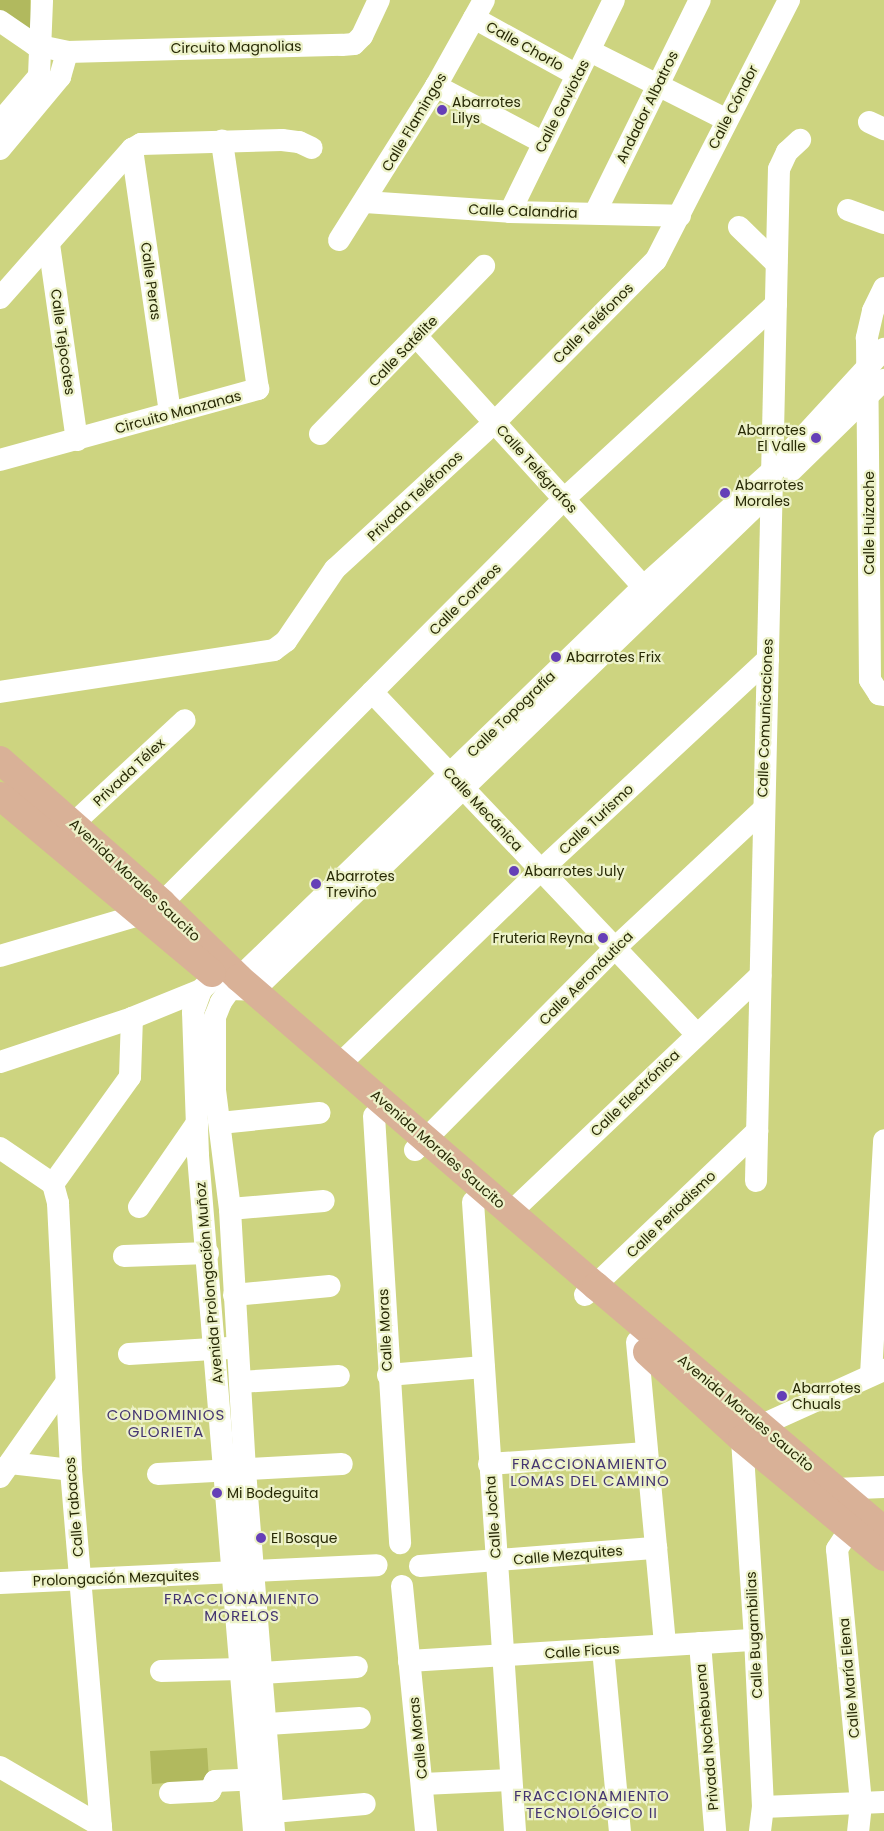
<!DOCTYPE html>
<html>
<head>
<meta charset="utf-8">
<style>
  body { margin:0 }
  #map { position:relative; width:884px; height:1831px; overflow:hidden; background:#cdd480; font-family:Poppins,sans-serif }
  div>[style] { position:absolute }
  .green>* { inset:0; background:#b1b95e }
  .minor>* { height:22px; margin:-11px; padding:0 11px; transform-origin:11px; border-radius:11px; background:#fff }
  .major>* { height:28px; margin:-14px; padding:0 14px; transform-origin:14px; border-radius:14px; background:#d9b197 }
  .dots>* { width:14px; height:14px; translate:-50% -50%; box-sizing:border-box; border:2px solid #edf2c9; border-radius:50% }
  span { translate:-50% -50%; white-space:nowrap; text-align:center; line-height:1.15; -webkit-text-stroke:4.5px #edf2c9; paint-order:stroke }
  .street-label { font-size:14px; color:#272905 }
  .poi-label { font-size:14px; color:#272905 }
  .left { translate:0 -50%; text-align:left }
  .right { translate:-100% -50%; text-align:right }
  .neighbourhood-label { font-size:15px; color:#443571; letter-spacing:1px }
</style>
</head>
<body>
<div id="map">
  <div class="green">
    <i style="clip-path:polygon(0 0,30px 0,32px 37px,0 11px)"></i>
    <i style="clip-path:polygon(207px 1748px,209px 1780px,152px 1784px,150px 1751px)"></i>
  </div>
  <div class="minor">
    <i style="left:474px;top:18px;width:118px;rotate:29deg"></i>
    <i style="left:0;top:21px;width:42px;rotate:34.4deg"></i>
    <i style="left:35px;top:45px;width:33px;rotate:12deg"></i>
    <i style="left:67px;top:52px;width:275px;rotate:-1.5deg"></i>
    <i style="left:342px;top:45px;width:12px;rotate:-5deg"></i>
    <i style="left:354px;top:44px;width:11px;rotate:-45deg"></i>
    <i style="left:362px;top:36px;width:40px;rotate:-65deg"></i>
    <i style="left:590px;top:51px;width:151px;rotate:26.7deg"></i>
    <i style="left:436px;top:86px;width:120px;rotate:27.8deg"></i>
    <i style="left:0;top:122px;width:60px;rotate:-49.7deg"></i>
    <i style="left:39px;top:76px;width:76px;rotate:-87.7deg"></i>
    <i style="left:869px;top:122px;width:17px;rotate:25deg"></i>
    <i style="left:0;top:149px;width:94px;rotate:-50.2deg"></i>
    <i style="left:60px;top:77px;width:26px;rotate:-74deg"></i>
    <i style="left:132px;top:149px;width:267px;rotate:81.8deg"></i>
    <i style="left:365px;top:202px;width:145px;rotate:3.9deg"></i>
    <i style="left:510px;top:212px;width:170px;rotate:1.3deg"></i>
    <i style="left:848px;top:210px;width:38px;rotate:20deg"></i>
    <i style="left:510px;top:212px;width:236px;rotate:-63.9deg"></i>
    <i style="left:595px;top:213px;width:237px;rotate:-63.8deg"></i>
    <i style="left:739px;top:227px;width:52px;rotate:44.2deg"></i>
    <i style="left:339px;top:240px;width:182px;rotate:-57.8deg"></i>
    <i style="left:436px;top:86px;width:98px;rotate:-60.8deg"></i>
    <i style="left:49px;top:244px;width:198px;rotate:81.9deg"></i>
    <i style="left:884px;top:288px;width:25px;rotate:116deg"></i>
    <i style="left:873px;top:311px;width:28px;rotate:103deg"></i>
    <i style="left:867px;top:338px;width:342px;rotate:89.5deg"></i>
    <i style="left:870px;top:680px;width:17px;rotate:57deg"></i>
    <i style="left:879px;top:694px;width:5px;rotate:11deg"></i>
    <i style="left:0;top:298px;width:199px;rotate:-48.5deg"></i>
    <i style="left:132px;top:149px;width:10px;rotate:-29deg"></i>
    <i style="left:141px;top:144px;width:141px;rotate:-1.6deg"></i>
    <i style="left:282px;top:140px;width:17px;rotate:7deg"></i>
    <i style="left:299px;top:142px;width:14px;rotate:25deg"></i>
    <i style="left:417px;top:337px;width:351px;rotate:47.8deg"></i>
    <i style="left:320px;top:434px;width:235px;rotate:-45.7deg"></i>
    <i style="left:0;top:460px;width:268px;rotate:-15.4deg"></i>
    <i style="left:258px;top:389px;width:251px;rotate:-98.3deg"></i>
    <i style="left:792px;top:470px;width:129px;rotate:-44.4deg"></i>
    <i style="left:0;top:692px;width:277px;rotate:-8.7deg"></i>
    <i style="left:274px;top:650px;width:15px;rotate:-37deg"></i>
    <i style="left:286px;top:641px;width:87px;rotate:-55.8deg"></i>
    <i style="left:335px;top:569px;width:217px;rotate:-42.6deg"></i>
    <i style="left:495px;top:422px;width:228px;rotate:-45.2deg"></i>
    <i style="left:656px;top:260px;width:292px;rotate:-62.9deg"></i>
    <i style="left:372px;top:692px;width:472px;rotate:46.5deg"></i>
    <i style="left:74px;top:823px;width:151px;rotate:-42.9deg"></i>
    <i style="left:162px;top:903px;width:570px;rotate:-45.14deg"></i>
    <i style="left:564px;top:499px;width:288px;rotate:-42.6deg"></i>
    <i style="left:0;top:956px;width:145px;rotate:-16.4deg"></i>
    <i style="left:0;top:1062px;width:139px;rotate:-18.4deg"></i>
    <i style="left:132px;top:1018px;width:74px;rotate:-22.1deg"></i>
    <i style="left:340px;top:1064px;width:279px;rotate:-44deg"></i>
    <i style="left:541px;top:870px;width:310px;rotate:-42.9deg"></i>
    <i style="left:374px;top:1116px;width:428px;rotate:86.5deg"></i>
    <i style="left:220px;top:1123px;width:100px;rotate:-5.8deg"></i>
    <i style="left:0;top:1148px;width:64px;rotate:34.2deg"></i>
    <i style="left:415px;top:1150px;width:286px;rotate:-45.3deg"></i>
    <i style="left:616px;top:947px;width:201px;rotate:-43deg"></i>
    <i style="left:756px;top:1181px;width:1012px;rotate:-88.7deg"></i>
    <i style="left:779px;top:169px;width:19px;rotate:-65deg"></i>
    <i style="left:787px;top:152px;width:18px;rotate:-43deg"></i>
    <i style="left:53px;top:1184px;width:20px;rotate:75deg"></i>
    <i style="left:58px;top:1203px;width:267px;rotate:87.2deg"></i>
    <i style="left:71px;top:1470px;width:362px;rotate:85.2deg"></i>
    <i style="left:53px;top:1184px;width:132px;rotate:-54.3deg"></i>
    <i style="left:130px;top:1077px;width:59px;rotate:-88.1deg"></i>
    <i style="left:473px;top:1202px;width:630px;rotate:86.18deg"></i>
    <i style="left:139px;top:1207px;width:102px;rotate:-55.4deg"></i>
    <i style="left:230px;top:1209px;width:94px;rotate:-4.9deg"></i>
    <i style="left:511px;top:1212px;width:344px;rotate:-43.5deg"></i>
    <i style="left:124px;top:1256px;width:84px;rotate:-2deg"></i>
    <i style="left:234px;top:1295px;width:96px;rotate:-5.4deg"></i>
    <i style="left:585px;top:1295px;width:238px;rotate:-43.6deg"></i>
    <i style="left:637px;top:1342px;width:304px;rotate:84.7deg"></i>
    <i style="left:129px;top:1354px;width:100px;rotate:-3.4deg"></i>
    <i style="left:388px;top:1375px;width:96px;rotate:-4.8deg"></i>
    <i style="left:871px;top:1375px;width:235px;rotate:-86.8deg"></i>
    <i style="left:240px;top:1382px;width:99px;rotate:-3.5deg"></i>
    <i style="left:10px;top:1463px;width:61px;rotate:6.5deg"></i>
    <i style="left:489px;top:1464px;width:158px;rotate:-4deg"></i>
    <i style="left:158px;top:1474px;width:184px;rotate:-3.1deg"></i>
    <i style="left:0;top:1477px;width:113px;rotate:-55deg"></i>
    <i style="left:835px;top:1489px;width:49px;rotate:-2.3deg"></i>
    <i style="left:850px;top:1529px;width:24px;rotate:123deg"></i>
    <i style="left:837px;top:1549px;width:256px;rotate:84.6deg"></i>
    <i style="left:861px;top:1804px;width:27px;rotate:96deg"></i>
    <i style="left:420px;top:1566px;width:237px;rotate:-4.4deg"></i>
    <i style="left:0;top:1583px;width:377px;rotate:-2.7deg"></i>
    <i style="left:402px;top:1586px;width:246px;rotate:84.4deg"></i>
    <i style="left:700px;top:1643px;width:189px;rotate:85.4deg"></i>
    <i style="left:603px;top:1649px;width:183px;rotate:84.7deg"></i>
    <i style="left:409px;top:1661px;width:347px;rotate:-3.5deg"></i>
    <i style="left:161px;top:1671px;width:80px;rotate:-1.4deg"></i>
    <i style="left:262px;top:1673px;width:95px;rotate:-3.6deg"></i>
    <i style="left:268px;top:1724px;width:92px;rotate:-3.7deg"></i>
    <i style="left:0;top:1767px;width:117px;rotate:30.3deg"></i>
    <i style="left:423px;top:1784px;width:88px;rotate:-2.6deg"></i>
    <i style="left:170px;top:1793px;width:40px;rotate:-2.9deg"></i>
    <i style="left:210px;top:1791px;width:11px;rotate:-63deg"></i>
    <i style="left:215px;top:1781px;width:50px;rotate:-2.3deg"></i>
    <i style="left:763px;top:1807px;width:121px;rotate:-2.4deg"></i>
    <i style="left:273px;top:1812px;width:92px;rotate:-5deg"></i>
    <i style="left:254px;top:1831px;width:678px;rotate:-94.74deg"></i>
    <i style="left:198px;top:1155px;width:143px;rotate:-92deg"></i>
    <i style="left:193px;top:1012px;width:23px;rotate:-70deg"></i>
    <i style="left:201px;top:990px;width:20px;rotate:-45deg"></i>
    <i style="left:215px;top:976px;width:24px;rotate:5deg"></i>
    <i style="left:239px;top:978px;width:562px;rotate:-44.06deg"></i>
    <i style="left:643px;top:587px;width:173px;rotate:-42deg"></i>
    <i style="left:772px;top:471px;width:166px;rotate:-47.4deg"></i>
    <i style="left:274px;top:1831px;width:362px;rotate:-94.6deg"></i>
    <i style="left:245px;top:1470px;width:261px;rotate:-93.3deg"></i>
    <i style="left:230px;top:1209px;width:120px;rotate:-97.2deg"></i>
    <i style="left:215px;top:1090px;width:73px;rotate:-90deg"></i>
    <i style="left:215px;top:1017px;width:16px;rotate:-68deg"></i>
    <i style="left:221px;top:1002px;width:16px;rotate:-55deg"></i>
    <i style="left:230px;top:989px;width:24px;rotate:2deg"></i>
    <i style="left:254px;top:990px;width:709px;rotate:-43.97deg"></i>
    <i style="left:760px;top:1831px;width:24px;rotate:-83deg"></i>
    <i style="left:763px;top:1807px;width:167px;rotate:-92.7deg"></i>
    <i style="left:755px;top:1640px;width:201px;rotate:-93.7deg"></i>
    <i style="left:742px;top:1439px;width:24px;rotate:-35deg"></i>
    <i style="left:762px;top:1425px;width:134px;rotate:-24.3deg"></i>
  </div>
  <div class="major">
    <i style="left:0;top:760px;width:216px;rotate:41.4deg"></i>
    <i style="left:162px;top:903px;width:107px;rotate:44.2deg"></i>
    <i style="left:239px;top:978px;width:472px;rotate:40.8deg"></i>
    <i style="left:596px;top:1286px;width:377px;rotate:40.3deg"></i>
    <i style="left:0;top:796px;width:276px;rotate:39.9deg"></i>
    <i style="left:647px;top:1352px;width:129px;rotate:42.5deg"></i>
    <i style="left:742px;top:1439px;width:185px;rotate:39.7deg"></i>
  </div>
  <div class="dots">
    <i style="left:442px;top:110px;background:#653fb7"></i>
    <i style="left:816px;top:438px;background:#653fb7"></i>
    <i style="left:725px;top:493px;background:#653fb7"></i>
    <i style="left:556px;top:657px;background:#653fb7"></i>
    <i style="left:514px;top:871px;background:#653fb7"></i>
    <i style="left:316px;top:884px;background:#653fb7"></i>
    <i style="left:603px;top:938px;background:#653fb7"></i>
    <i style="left:782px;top:1396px;background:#653fb7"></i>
    <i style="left:217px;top:1493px;background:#653fb7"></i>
    <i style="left:261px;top:1538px;background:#653fb7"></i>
  </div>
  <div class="street-label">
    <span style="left:525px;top:46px;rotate:29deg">Calle Chorlo</span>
    <span style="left:236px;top:47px;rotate:-1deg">Circuito Magnolias</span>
    <span style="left:562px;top:106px;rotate:-63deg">Calle Gaviotas</span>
    <span style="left:647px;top:107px;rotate:-64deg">Andador Albatros</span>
    <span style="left:733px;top:107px;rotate:-63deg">Calle Cóndor</span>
    <span style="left:414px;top:122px;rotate:-59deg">Calle Flamingos</span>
    <span style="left:523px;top:211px;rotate:2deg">Calle Calandria</span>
    <span style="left:151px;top:281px;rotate:82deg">Calle Peras</span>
    <span style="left:593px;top:323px;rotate:-45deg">Calle Teléfonos</span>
    <span style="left:63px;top:342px;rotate:82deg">Calle Tejocotes</span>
    <span style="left:403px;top:351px;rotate:-46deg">Calle Satélite</span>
    <span style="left:178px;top:412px;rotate:-15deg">Circuito Manzanas</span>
    <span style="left:537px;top:469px;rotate:48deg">Calle Telégrafos</span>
    <span style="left:415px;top:496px;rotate:-43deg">Privada Teléfonos</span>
    <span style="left:869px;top:523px;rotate:-90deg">Calle Huizache</span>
    <span style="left:465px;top:599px;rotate:-45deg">Calle Correos</span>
    <span style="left:511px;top:714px;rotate:-44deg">Calle Topografía</span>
    <span style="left:765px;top:718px;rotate:-88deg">Calle Comunicaciones</span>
    <span style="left:129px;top:772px;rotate:-43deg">Privada Télex</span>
    <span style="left:483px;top:809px;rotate:47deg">Calle Mecánica</span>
    <span style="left:596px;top:819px;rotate:-43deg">Calle Turismo</span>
    <span style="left:135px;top:880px;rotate:43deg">Avenida Morales Saucito</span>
    <span style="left:586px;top:978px;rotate:-45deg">Calle Aeronáutica</span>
    <span style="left:635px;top:1093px;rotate:-44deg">Calle Electrónica</span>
    <span style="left:438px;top:1149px;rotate:41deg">Avenida Morales Saucito</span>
    <span style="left:671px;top:1214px;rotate:-44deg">Calle Periodismo</span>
    <span style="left:209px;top:1283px;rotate:-95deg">Avenida Prolongación Muñoz</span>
    <span style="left:385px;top:1330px;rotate:-93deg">Calle Moras</span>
    <span style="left:746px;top:1413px;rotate:40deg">Avenida Morales Saucito</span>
    <span style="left:74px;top:1507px;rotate:-95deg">Calle Tabacos</span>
    <span style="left:493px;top:1517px;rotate:-94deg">Calle Jocha</span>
    <span style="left:568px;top:1555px;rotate:-5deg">Calle Mezquites</span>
    <span style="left:116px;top:1578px;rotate:-2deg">Prolongación Mezquites</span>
    <span style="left:754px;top:1635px;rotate:-93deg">Calle Bugambilias</span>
    <span style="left:582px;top:1651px;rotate:-4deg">Calle Ficus</span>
    <span style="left:849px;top:1678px;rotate:-95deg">Calle María Elena</span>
    <span style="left:707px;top:1737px;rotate:-95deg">Privada Nochebuena</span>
    <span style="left:418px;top:1738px;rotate:-96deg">Calle Moras</span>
  </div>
  <div class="poi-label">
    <span class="left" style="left:452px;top:110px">Abarrotes<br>Lilys</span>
    <span class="right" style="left:806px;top:438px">Abarrotes<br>El Valle</span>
    <span class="left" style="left:735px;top:493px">Abarrotes<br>Morales</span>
    <span class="left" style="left:566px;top:657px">Abarrotes Frix</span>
    <span class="left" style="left:524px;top:871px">Abarrotes July</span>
    <span class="left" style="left:326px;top:884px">Abarrotes<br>Treviño</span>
    <span class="right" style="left:593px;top:938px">Fruteria Reyna</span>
    <span class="left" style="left:792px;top:1396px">Abarrotes<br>Chuals</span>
    <span class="left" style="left:227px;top:1493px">Mi Bodeguita</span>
    <span class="left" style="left:271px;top:1538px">El Bosque</span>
  </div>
  <div class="neighbourhood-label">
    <span style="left:166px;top:1423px">CONDOMINIOS<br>GLORIETA</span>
    <span style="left:590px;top:1472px">FRACCIONAMIENTO<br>LOMAS DEL CAMINO</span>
    <span style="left:242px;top:1607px">FRACCIONAMIENTO<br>MORELOS</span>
    <span style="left:592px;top:1804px">FRACCIONAMIENTO<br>TECNOLÓGICO II</span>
  </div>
</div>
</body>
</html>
